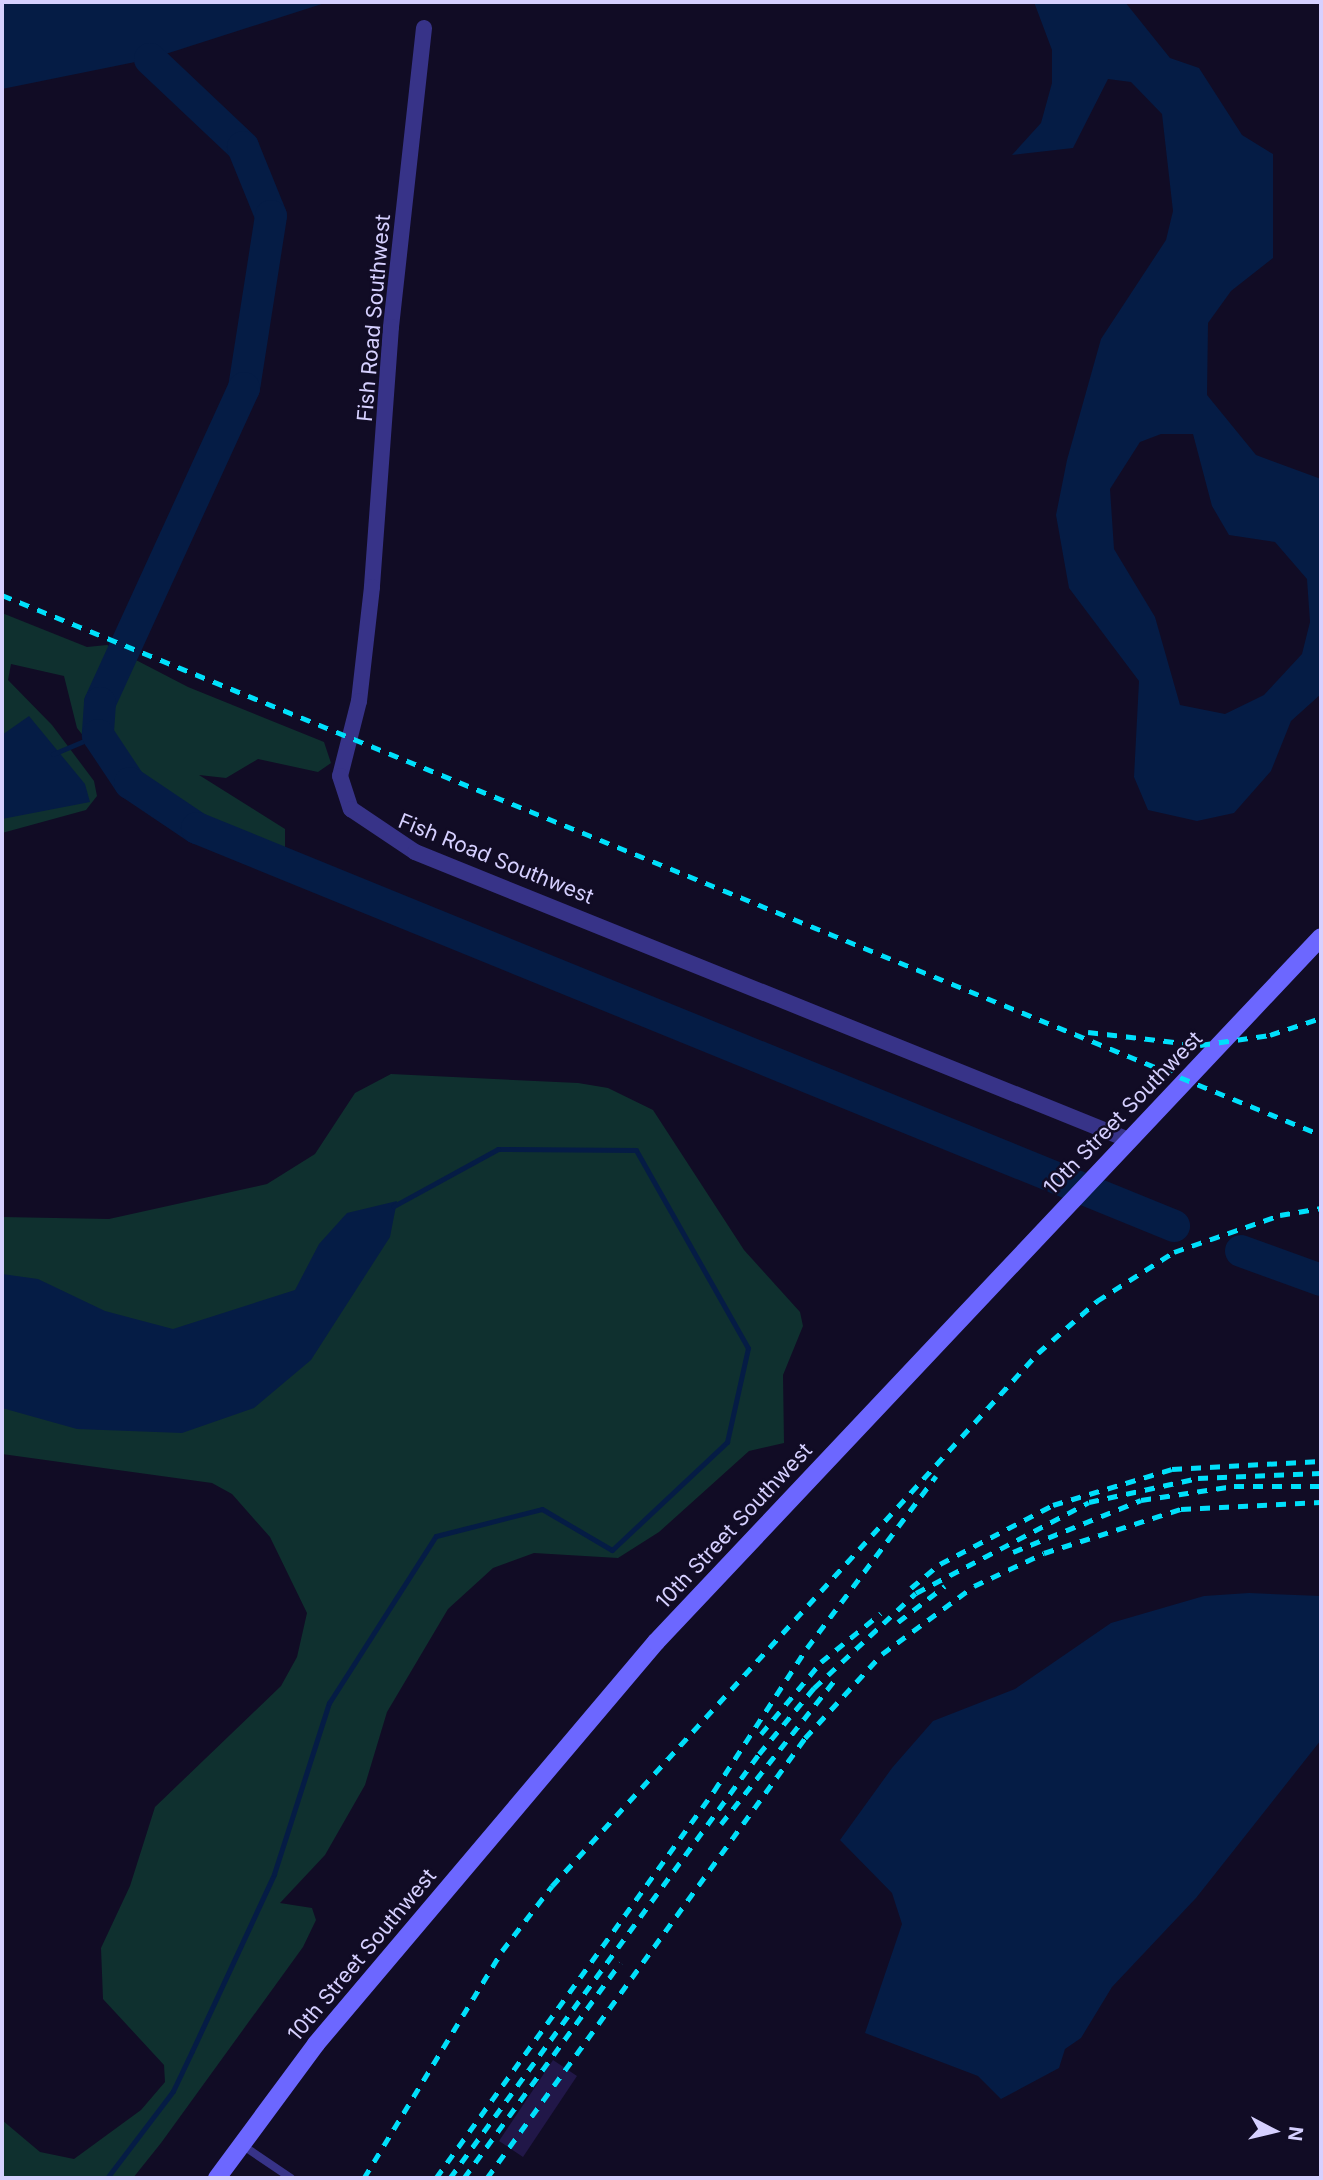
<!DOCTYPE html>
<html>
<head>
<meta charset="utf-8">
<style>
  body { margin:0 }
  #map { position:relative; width:1323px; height:2180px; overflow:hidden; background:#110c25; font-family:Inter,sans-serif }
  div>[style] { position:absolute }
  .green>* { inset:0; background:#0f302f }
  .water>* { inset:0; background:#051c45 }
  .stream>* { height:5px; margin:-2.5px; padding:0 2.5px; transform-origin:2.5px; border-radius:2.5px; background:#051c45 }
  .river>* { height:32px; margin:-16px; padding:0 16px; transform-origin:16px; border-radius:16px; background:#051c45 }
  .building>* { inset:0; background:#211748 }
  .lane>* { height:8px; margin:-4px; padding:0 4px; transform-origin:4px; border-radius:4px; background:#373388 }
  .street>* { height:16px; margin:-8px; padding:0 8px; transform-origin:8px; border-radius:8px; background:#373388 }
  .secondary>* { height:18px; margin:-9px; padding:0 9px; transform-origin:9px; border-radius:9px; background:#6c67ff }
  .rail>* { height:5px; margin-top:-2.5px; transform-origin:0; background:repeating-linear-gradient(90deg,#00e0fb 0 10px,transparent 0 19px) }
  span { translate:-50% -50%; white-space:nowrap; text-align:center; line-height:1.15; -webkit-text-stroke:5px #110c25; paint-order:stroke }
  .street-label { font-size:21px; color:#d6d0ff }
  .frame { position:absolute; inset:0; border:4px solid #d6d0ff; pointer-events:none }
  .north { position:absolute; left:1239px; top:2096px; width:70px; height:70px; -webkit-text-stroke:5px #110c25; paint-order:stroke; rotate:97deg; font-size:19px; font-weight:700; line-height:28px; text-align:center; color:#d6d0ff }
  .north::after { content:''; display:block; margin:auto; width:24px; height:32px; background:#d6d0ff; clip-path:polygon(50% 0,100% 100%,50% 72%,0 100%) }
</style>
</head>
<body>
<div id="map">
  <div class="green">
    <i style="clip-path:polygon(2px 613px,87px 647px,107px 645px,188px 687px,324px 742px,331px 763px,318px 772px,258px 759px,226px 778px,199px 775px,285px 829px,285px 853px,265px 863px,244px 862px,197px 844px,123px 786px,77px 728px,64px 676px,11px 664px,8px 680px,52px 725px,94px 781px,97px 796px,86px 810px,2px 833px)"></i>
    <i style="clip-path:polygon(391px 1074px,578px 1083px,608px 1088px,653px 1110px,744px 1250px,800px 1312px,803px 1326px,783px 1375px,784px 1443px,749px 1451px,659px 1532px,618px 1558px,534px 1553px,493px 1568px,448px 1609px,387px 1712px,365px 1785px,325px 1855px,280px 1903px,312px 1908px,316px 1920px,303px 1947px,161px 2143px,133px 2178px,2px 2178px,2px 2120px,40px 2152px,74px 2159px,141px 2110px,165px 2082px,164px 2065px,103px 1999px,101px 1948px,130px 1886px,155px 1807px,281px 1686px,297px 1657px,307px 1613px,270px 1537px,232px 1494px,212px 1483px,2px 1454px,2px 1217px,109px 1219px,267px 1184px,315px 1154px,355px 1093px)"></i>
  </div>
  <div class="water">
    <i style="clip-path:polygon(2px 2px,328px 2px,150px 59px,2px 89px)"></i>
    <i style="clip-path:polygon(evenodd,1034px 2px,1125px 2px,1170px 58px,1199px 68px,1242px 135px,1273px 154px,1273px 258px,1231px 291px,1208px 323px,1207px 395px,1256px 455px,1321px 479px,1321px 694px,1291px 721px,1271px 771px,1234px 813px,1197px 821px,1148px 810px,1134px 777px,1139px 681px,1069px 588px,1056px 515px,1067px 460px,1101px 339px,1166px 240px,1173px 211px,1162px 114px,1131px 82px,1108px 79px,1073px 148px,1012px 155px,1041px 123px,1052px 83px,1052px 50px,1034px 2px,1161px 434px,1193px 434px,1212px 506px,1229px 535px,1275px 542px,1307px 579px,1310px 622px,1302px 654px,1264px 695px,1225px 714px,1180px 705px,1155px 617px,1114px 549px,1110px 489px,1140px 442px,1161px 434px)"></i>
    <i style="clip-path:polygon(29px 716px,85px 784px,90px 802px,2px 819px,2px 735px)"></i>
    <i style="clip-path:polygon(397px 1201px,390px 1237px,311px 1360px,254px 1408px,182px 1433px,77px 1429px,2px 1408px,2px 1274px,38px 1279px,105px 1311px,173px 1329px,295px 1290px,319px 1244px,347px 1213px)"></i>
    <i style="clip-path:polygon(1249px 1593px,1321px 1596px,1321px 1740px,1196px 1898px,1112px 1987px,1081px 2038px,1065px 2049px,1059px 2068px,1001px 2099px,978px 2076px,865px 2033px,902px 1924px,892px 1893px,840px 1840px,892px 1768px,933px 1721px,1015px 1689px,1111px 1623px,1204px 1596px)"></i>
  </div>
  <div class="stream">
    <i style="left:53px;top:754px;width:49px;rotate:-22.9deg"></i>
    <i style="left:107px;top:2178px;width:109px;rotate:-52.8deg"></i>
    <i style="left:173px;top:2091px;width:44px;rotate:-64.6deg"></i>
    <i style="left:192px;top:2051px;width:195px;rotate:-65.1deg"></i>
    <i style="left:274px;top:1874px;width:180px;rotate:-72.2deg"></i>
    <i style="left:329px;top:1703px;width:198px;rotate:-57.4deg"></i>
    <i style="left:436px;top:1536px;width:109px;rotate:-14.3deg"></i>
    <i style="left:542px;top:1509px;width:81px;rotate:30.4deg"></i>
    <i style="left:612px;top:1550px;width:158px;rotate:-43.2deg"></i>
    <i style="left:727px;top:1442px;width:96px;rotate:-77.4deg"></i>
    <i style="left:748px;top:1348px;width:227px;rotate:-119.5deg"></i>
    <i style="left:636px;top:1150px;width:138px;rotate:-179.6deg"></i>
    <i style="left:498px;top:1149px;width:119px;rotate:151.3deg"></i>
  </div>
  <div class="river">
    <i style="left:150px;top:59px;width:128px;rotate:43.4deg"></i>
    <i style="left:243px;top:147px;width:74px;rotate:67.9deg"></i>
    <i style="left:271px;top:216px;width:174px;rotate:98.9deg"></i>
    <i style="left:244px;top:388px;width:346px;rotate:114.6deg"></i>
    <i style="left:100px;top:703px;width:32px;rotate:94deg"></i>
    <i style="left:98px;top:735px;width:58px;rotate:56.3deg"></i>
    <i style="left:130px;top:783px;width:81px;rotate:33.9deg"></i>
    <i style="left:197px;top:828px;width:1055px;rotate:22.16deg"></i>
    <i style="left:1241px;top:1251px;width:85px;rotate:19.9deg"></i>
  </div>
  <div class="building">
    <i style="clip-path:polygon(553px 2060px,577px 2076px,523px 2157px,499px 2141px)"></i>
  </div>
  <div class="lane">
    <i style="left:242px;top:2145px;width:59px;rotate:34deg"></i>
  </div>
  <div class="street">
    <i style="left:424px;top:28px;width:301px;rotate:96.3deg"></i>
    <i style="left:391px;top:327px;width:261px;rotate:94.2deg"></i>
    <i style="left:372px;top:587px;width:115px;rotate:96.5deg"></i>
    <i style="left:359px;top:701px;width:77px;rotate:104.2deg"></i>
    <i style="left:340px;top:776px;width:35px;rotate:72deg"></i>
    <i style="left:351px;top:809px;width:77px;rotate:33.9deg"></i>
    <i style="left:415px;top:852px;width:770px;rotate:21.97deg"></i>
  </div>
  <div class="secondary">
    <i style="left:217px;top:2178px;width:167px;rotate:-53.5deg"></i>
    <i style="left:316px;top:2044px;width:527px;rotate:-49.78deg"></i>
    <i style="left:656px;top:1642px;width:969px;rotate:-46.67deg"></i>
  </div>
  <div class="rail">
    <i style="left:2px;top:595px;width:1425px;rotate:22.26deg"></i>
    <i style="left:1088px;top:1032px;width:113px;rotate:6.6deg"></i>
    <i style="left:1200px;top:1045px;width:71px;rotate:-8.1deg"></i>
    <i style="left:1270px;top:1035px;width:54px;rotate:-18.4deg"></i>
    <i style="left:1013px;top:1552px;width:138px;rotate:-22.1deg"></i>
    <i style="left:1141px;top:1500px;width:94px;rotate:-8.6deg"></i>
    <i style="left:1234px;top:1486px;width:87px"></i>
    <i style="left:911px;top:1588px;width:38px;rotate:-40deg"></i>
    <i style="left:940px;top:1564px;width:127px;rotate:-27.6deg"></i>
    <i style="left:1053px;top:1505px;width:124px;rotate:-16.8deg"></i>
    <i style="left:1172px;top:1469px;width:149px;rotate:-3.1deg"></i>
    <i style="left:898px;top:1622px;width:59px;rotate:-37.5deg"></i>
    <i style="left:761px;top:1734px;width:94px;rotate:-50.2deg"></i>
    <i style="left:821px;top:1662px;width:77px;rotate:-39.2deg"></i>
    <i style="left:721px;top:1824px;width:189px;rotate:-51.7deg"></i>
    <i style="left:364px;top:2178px;width:266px;rotate:-58.7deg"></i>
    <i style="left:502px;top:1951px;width:82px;rotate:-52.4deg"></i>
    <i style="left:552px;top:1886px;width:721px;rotate:-47.64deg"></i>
    <i style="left:1038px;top:1353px;width:79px;rotate:-41.4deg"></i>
    <i style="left:1097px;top:1301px;width:91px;rotate:-32.5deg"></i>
    <i style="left:1174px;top:1252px;width:112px;rotate:-19.2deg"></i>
    <i style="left:1280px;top:1215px;width:42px;rotate:-9.7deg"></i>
    <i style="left:436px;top:2178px;width:477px;rotate:-54.3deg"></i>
    <i style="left:714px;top:1791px;width:171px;rotate:-57deg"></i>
    <i style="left:807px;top:1648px;width:215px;rotate:-53.1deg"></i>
    <i style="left:450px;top:2178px;width:525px;rotate:-53.92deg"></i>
    <i style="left:759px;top:1754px;width:86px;rotate:-50.2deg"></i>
    <i style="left:814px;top:1688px;width:139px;rotate:-43deg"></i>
    <i style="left:916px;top:1593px;width:195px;rotate:-27.7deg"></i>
    <i style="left:1089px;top:1502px;width:112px;rotate:-12.4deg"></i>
    <i style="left:1198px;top:1478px;width:123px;rotate:-2.3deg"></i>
    <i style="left:464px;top:2178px;width:266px;rotate:-54deg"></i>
    <i style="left:487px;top:2178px;width:543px;rotate:-54.14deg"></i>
    <i style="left:805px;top:1738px;width:114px;rotate:-47.5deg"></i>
    <i style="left:882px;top:1654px;width:114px;rotate:-36.5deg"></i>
    <i style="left:974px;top:1586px;width:77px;rotate:-25.2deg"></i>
    <i style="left:1044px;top:1553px;width:144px;rotate:-17.8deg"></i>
    <i style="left:1181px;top:1509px;width:140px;rotate:-2.9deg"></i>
  </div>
  <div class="street-label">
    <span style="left:374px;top:318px;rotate:-85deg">Fish Road Southwest</span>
    <span style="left:496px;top:859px;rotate:22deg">Fish Road Southwest</span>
    <span style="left:1123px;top:1113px;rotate:-46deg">10th Street Southwest</span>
    <span style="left:734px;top:1526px;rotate:-47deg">10th Street Southwest</span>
    <span style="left:362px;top:1955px;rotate:-50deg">10th Street Southwest</span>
  </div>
  <div class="frame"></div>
  <div class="north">N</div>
</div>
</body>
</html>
